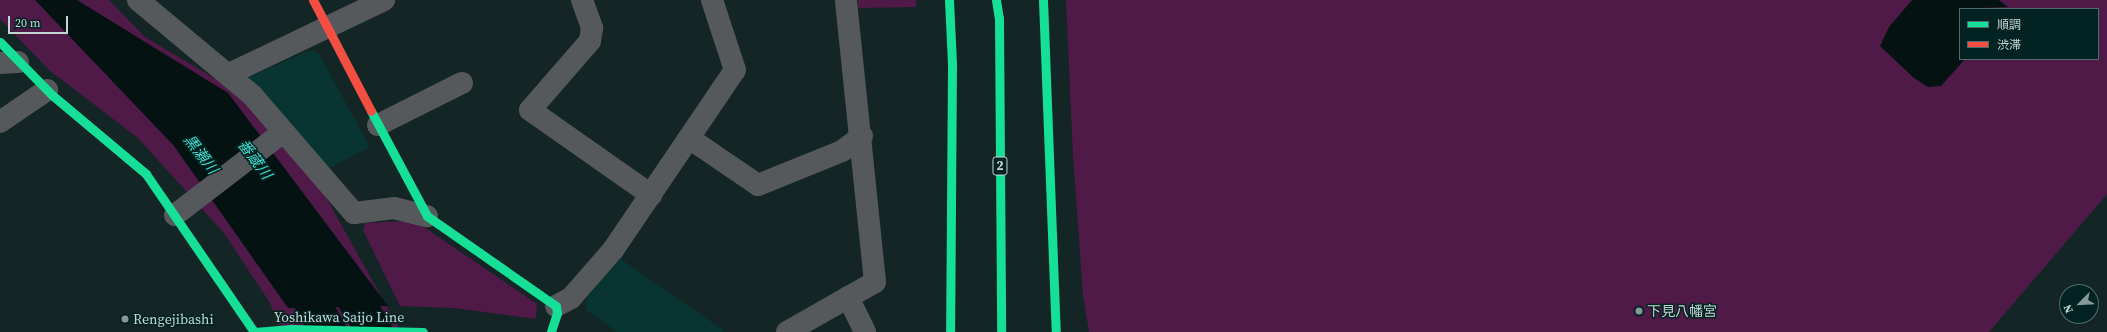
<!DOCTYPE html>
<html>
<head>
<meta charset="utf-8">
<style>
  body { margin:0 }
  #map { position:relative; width:2107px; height:332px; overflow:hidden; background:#142525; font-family:"Source Serif 4","Noto Sans JP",serif }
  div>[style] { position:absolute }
  .built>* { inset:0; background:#083431 }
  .green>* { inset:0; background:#4f1a48 }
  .water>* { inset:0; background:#041312 }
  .river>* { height:36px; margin:-18px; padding:0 18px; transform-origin:18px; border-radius:18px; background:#041312 }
  .street>* { height:22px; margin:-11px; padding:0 11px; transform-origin:11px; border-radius:11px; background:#56595b }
  .fast>* { height:9px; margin:-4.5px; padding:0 4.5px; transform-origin:4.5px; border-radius:4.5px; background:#16e098 }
  .jam>* { height:9px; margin:-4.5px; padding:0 4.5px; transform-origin:4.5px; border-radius:4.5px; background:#f24e42 }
  .dots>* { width:11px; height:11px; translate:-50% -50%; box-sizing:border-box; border:2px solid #022321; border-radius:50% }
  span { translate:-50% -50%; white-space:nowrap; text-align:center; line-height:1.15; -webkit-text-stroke:3px #022321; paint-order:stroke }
  .shield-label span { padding:1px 3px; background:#022321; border:1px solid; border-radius:3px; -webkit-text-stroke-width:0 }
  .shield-label { font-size:13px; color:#c4d6d4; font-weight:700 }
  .poi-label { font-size:14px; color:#c4d6d4 }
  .left { translate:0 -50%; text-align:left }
  .street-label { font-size:14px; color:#c4d6d4 }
  .water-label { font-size:15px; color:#41d9ce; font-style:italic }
  .legend { position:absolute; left:1959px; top:8px; width:140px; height:52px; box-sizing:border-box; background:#022321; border:1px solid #506b69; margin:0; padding:5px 7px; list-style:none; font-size:12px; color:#c4d6d4 }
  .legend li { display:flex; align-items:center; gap:8px; height:20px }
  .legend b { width:20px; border:1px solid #506b69 }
  .north { position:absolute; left:2059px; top:284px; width:40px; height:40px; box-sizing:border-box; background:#022321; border:1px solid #506b69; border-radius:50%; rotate:246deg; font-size:11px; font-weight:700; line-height:16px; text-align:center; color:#c4d6d4 }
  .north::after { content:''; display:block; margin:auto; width:14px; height:18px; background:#869897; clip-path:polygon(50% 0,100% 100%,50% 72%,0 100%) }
  .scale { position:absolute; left:8px; top:16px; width:60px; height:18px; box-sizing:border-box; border:2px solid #c4d6d4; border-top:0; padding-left:5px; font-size:12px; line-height:14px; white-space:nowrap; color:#c4d6d4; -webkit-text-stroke:3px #022321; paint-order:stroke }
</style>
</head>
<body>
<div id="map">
  <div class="built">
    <i style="clip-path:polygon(310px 50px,319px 54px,370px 147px,322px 172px,247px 78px)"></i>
    <i style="clip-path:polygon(621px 259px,726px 332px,617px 332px,586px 310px,585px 302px,614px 260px)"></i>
  </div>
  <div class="green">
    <i style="clip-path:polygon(0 0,109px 0,145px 37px,241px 94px,317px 181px,401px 332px,281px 332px,270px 303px,224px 233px,138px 138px,49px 70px,0 19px)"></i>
    <i style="clip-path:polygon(858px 0,916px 0,916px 7px,858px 8px)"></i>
    <i style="clip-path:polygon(evenodd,1066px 0,2107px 0,2107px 194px,1989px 332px,1089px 332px,1083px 295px,1073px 156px,1066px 0,1960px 9px,2098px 9px,2098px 59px,1960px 59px,1960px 9px)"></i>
    <i style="clip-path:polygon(405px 221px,424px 227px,537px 304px,536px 319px,454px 308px,400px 306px,363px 230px,365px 223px)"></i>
  </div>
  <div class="water">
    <i style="clip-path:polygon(35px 0,77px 0,228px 93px,388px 306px,288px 308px,174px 146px)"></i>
    <i style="clip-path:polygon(1912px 0,1999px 0,2008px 7px,1960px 9px,1960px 59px,1965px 59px,1941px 86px,1928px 87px,1914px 78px,1880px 46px,1889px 27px)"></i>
  </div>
  <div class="river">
    <i style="left:290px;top:264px;width:78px;rotate:60.2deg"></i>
    <i style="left:333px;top:264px;width:80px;rotate:58.3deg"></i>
  </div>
  <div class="street">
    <i style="left:138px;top:0;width:148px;rotate:39.8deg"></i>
    <i style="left:252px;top:95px;width:156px;rotate:49.2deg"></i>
    <i style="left:354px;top:213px;width:40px;rotate:-7.1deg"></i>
    <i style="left:394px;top:208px;width:34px;rotate:14deg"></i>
    <i style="left:582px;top:0;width:30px;rotate:70deg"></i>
    <i style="left:592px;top:28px;width:13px;rotate:99deg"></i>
    <i style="left:590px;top:41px;width:91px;rotate:131deg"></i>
    <i style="left:530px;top:110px;width:148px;rotate:35.1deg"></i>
    <i style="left:0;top:63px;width:18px;rotate:-3deg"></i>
    <i style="left:229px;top:74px;width:172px;rotate:-25.5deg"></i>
    <i style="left:0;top:122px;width:57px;rotate:-34.2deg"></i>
    <i style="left:378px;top:125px;width:94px;rotate:-26.6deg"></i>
    <i style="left:689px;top:138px;width:83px;rotate:34.3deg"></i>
    <i style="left:758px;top:185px;width:91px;rotate:-22deg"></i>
    <i style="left:842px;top:151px;width:25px;rotate:-37deg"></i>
    <i style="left:175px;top:215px;width:136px;rotate:-37.5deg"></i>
    <i style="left:848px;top:297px;width:39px;rotate:64deg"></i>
    <i style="left:556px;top:306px;width:17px;rotate:-28deg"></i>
    <i style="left:571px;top:298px;width:64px;rotate:-48.8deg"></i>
    <i style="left:613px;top:250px;width:217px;rotate:-55.9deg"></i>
    <i style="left:735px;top:70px;width:74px;rotate:-108.2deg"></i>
    <i style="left:787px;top:332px;width:101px;rotate:-29.6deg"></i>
    <i style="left:875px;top:282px;width:283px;rotate:-95.9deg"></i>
  </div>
  <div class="fast">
    <i style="left:949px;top:0;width:64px;rotate:87.3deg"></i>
    <i style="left:952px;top:64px;width:268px;rotate:90.4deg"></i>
    <i style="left:996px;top:0;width:18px;rotate:81deg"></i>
    <i style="left:999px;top:18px;width:314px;rotate:89.6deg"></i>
    <i style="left:1043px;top:0;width:332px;rotate:87.8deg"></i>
    <i style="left:0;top:42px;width:74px;rotate:45.5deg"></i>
    <i style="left:52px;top:95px;width:123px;rotate:40deg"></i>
    <i style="left:146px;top:174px;width:191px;rotate:55.6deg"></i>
    <i style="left:371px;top:111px;width:119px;rotate:61.9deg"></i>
    <i style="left:427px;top:216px;width:157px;rotate:34.9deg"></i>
    <i style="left:556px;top:306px;width:7px;rotate:82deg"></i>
    <i style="left:557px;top:313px;width:20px;rotate:108deg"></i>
    <i style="left:255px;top:332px;width:36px;rotate:-5deg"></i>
    <i style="left:291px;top:329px;width:132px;rotate:1.3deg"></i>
  </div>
  <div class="jam">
    <i style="left:313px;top:0;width:125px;rotate:62.4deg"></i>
  </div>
  <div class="dots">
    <i style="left:1639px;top:311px;background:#869897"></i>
    <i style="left:125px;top:319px;background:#869897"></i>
  </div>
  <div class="shield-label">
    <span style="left:1000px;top:166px">2</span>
  </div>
  <div class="poi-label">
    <span class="left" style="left:1647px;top:311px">下見八幡宮</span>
    <span class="left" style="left:133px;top:319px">Rengejibashi</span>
  </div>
  <div class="street-label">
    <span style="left:339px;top:317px">Yoshikawa Saijo Line</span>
  </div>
  <div class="water-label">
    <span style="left:201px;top:154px;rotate:52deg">黒瀬川</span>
    <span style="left:255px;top:159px;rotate:53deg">番蔵川</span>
  </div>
  <ul class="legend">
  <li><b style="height:5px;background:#16e098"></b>順調</li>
  <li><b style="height:5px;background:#f24e42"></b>渋滞</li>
  </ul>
  <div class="north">N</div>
  <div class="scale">20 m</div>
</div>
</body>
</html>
